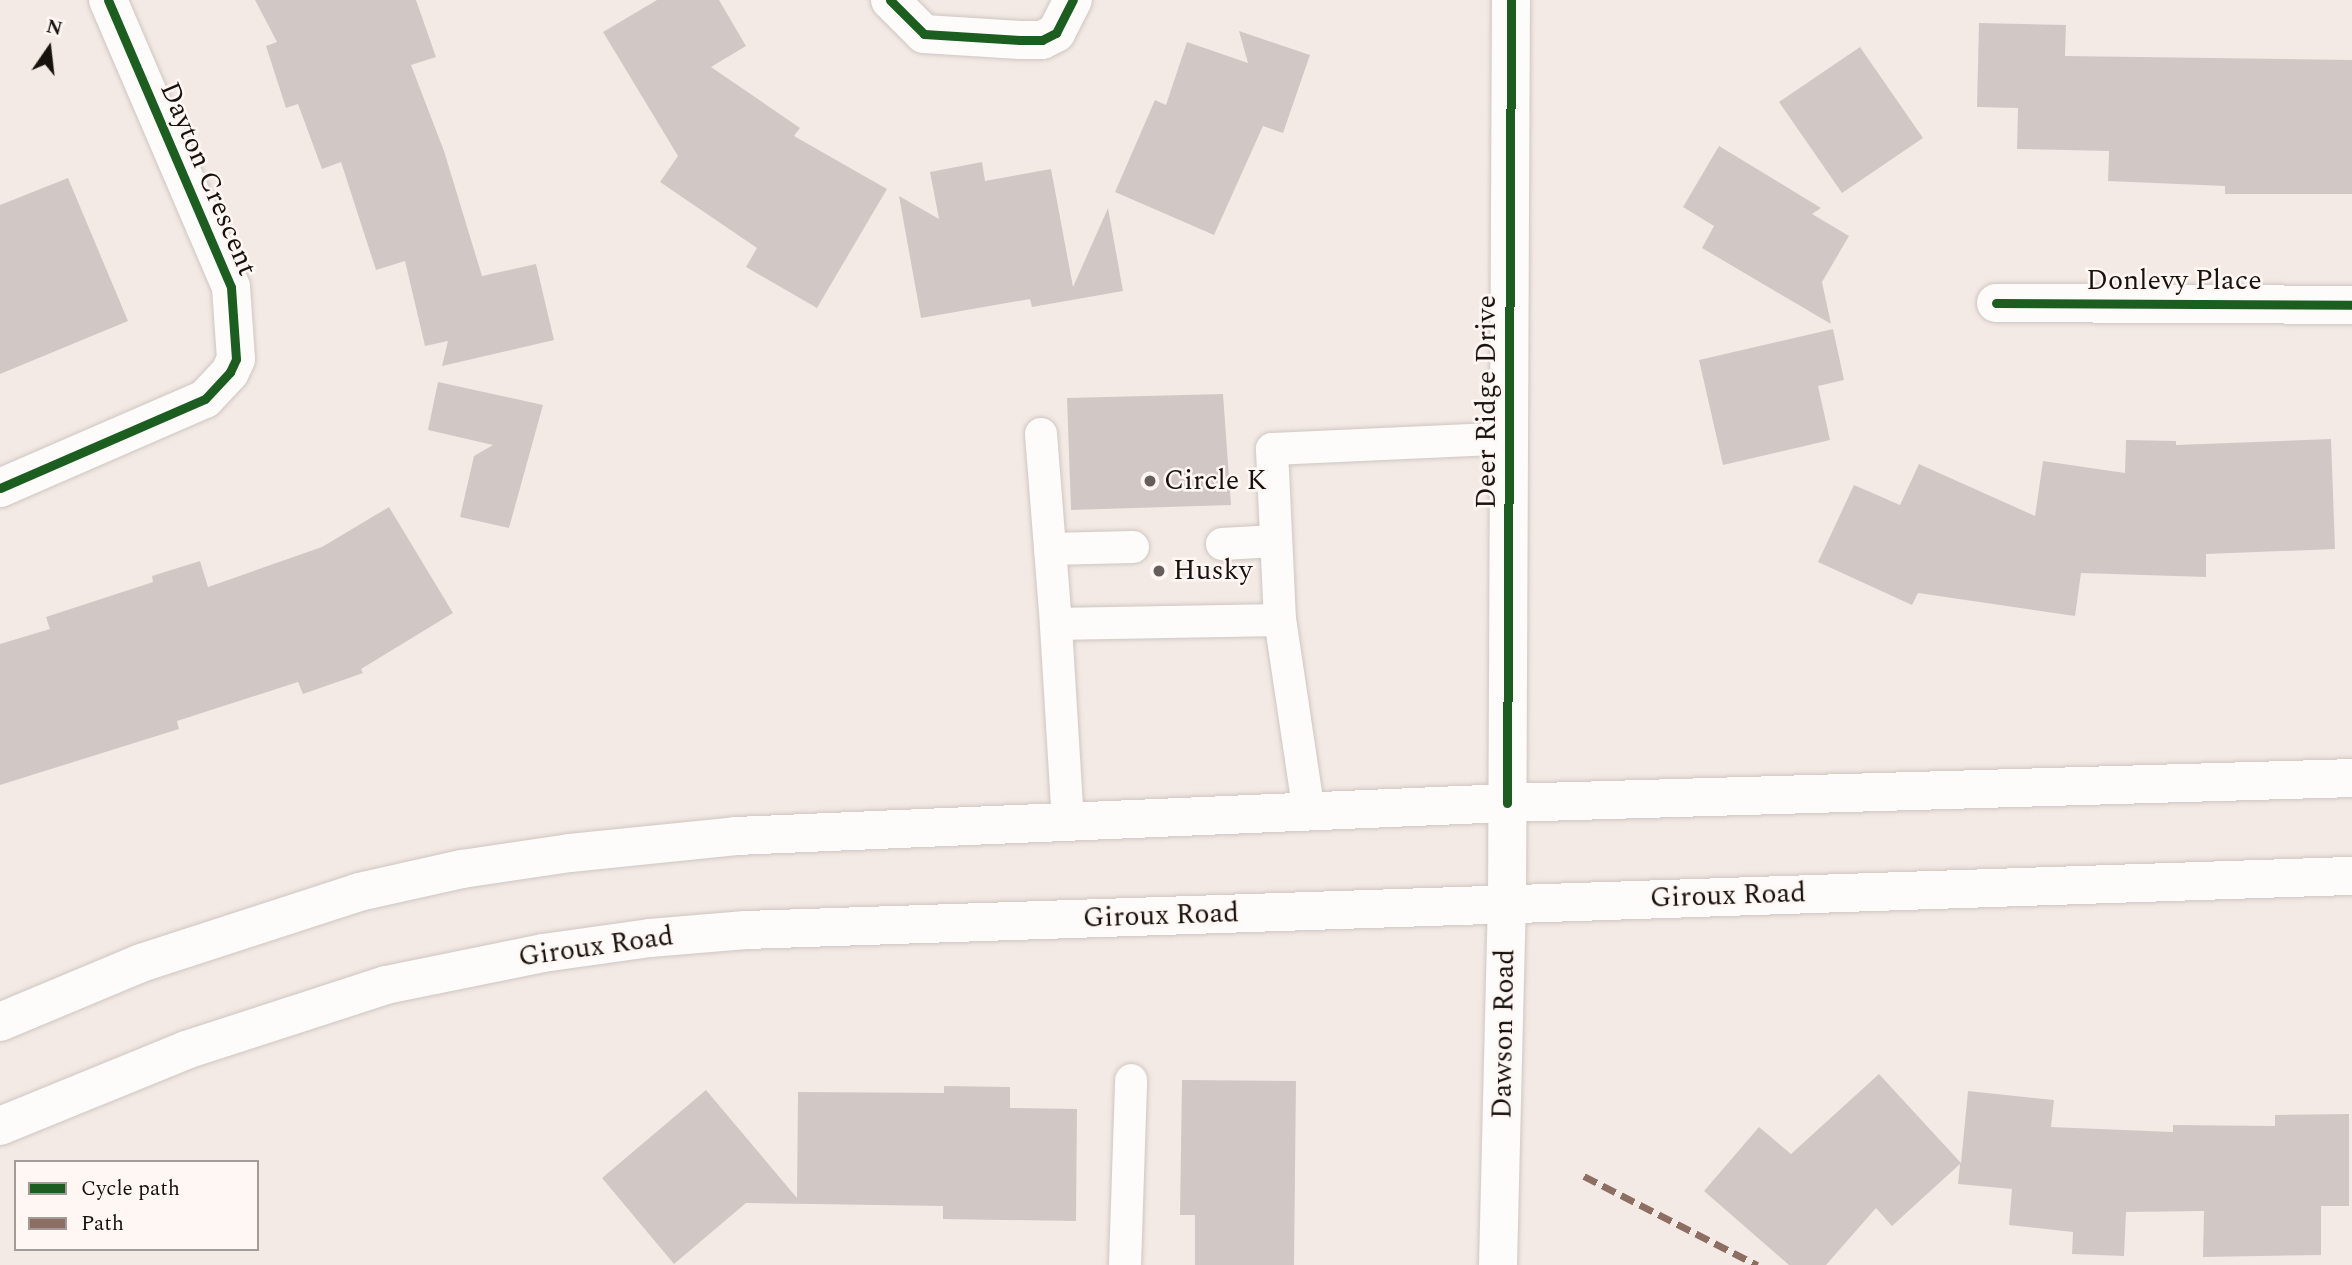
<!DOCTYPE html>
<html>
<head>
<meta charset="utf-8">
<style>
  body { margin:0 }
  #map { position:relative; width:2352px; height:1265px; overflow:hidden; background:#f4eae5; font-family:Spectral,serif }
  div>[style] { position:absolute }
  .building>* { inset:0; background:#d1c8c5 }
  .roads { filter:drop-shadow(0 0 2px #cec6c2) drop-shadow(0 0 2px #cec6c2) }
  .lane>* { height:32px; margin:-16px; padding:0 16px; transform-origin:16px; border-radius:16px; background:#fdfcfb }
  .street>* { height:38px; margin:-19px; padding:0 19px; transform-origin:19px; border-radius:19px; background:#fdfcfb }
  .secondary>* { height:38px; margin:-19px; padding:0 19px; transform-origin:19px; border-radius:19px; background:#fdfcfb }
  .quiet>* { height:7px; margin-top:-3.5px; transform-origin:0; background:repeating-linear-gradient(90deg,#8d6e63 0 14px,transparent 0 21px) }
  .cycleway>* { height:9px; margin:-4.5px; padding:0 4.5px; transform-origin:4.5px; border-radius:4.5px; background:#1b5e20 }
  .dots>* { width:19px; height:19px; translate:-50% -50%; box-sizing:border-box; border:4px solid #fff7f4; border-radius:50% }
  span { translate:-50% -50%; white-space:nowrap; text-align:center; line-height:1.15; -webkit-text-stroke:5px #fff7f4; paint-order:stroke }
  .street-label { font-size:28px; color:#18120f }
  .poi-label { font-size:28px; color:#18120f }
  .left { translate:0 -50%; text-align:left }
  .legend { position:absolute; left:14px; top:1160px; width:245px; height:91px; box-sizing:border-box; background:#fff7f4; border:2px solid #a39b98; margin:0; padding:9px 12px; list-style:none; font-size:21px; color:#18120f }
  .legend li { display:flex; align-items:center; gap:14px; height:35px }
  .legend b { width:35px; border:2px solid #a39b98 }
  .north { position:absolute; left:14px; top:14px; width:70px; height:70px; -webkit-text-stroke:5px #fff7f4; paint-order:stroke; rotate:14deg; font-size:19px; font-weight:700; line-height:28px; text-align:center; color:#18120f }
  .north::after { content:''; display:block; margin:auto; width:24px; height:32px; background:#18120f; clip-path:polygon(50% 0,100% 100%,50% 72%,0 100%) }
</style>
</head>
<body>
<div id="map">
  <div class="building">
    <i style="clip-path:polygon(255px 0,416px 0,436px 57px,411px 65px,444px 151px,482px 276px,536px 264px,554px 340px,442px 366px,448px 341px,425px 346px,405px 261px,376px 270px,341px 162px,322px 169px,298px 104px,286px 108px,266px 46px,277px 42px)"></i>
    <i style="clip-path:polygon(657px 0,719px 0,746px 46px,711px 67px,800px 128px,794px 136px,887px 189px,817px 308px,746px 267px,757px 248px,660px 182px,678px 156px,603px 32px)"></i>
    <i style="clip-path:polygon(1979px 23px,2066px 25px,2065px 56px,2352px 60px,2352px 194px,2225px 194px,2225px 186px,2108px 181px,2109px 151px,2017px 149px,2018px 108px,1977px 107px)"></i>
    <i style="clip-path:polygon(1239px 31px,1310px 55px,1283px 133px,1263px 126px,1214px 235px,1115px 192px,1155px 100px,1166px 105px,1187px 42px,1248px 63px)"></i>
    <i style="clip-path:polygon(1860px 47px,1923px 138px,1842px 193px,1779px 102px)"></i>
    <i style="clip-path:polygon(1719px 146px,1821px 208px,1812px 214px,1849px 236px,1822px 282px,1831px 324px,1702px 248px,1714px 226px,1683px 207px)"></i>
    <i style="clip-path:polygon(982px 162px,985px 181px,1051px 169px,1073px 287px,1108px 208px,1123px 291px,1032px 307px,1030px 299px,921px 318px,899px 196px,939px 219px,930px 172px)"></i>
    <i style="clip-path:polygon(68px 178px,128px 321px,0 374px,0 205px)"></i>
    <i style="clip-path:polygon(1833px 329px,1844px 380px,1818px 386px,1830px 440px,1723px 465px,1699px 360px)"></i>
    <i style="clip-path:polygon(438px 382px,543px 405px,509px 528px,460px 517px,474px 456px,493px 445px,428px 430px)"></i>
    <i style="clip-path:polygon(1223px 394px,1231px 505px,1071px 510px,1067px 398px)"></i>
    <i style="clip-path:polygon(2331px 439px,2335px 549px,2206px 554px,2206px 577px,2081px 573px,2075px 616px,1918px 593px,1912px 605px,1818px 562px,1854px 485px,1900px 505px,1919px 464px,2035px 516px,2043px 461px,2125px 473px,2126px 440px,2176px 441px,2176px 445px)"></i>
    <i style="clip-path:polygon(389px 507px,453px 613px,361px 669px,363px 673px,303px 694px,298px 682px,177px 721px,179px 729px,0 785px,0 644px,50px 629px,46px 617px,153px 582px,152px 576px,200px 561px,208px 587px,322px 547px)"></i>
    <i style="clip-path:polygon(1879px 1074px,1961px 1163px,1968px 1091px,2054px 1100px,2051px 1127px,2173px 1132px,2173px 1125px,2275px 1126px,2275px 1115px,2349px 1114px,2349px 1206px,2321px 1206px,2321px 1255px,2203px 1257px,2204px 1211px,2126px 1212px,2124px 1256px,2072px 1254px,2073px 1232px,2009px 1225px,2012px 1189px,1958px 1184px,1960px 1164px,1892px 1226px,1876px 1208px,1826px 1265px,1789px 1265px,1704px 1191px,1759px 1127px,1791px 1154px)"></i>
    <i style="clip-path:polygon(1182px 1080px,1296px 1081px,1294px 1265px,1195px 1265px,1195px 1215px,1180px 1215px)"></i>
    <i style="clip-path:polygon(944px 1086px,1010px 1087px,1010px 1108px,1077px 1109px,1076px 1221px,943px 1219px,943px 1206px,746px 1203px,674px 1264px,602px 1178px,706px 1090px,797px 1198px,798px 1092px,944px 1093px)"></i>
  </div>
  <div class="roads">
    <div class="lane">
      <i style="left:1041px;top:434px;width:191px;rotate:85.5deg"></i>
      <i style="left:1222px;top:544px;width:54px;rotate:-3.2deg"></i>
      <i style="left:1050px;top:549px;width:83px;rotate:-1.4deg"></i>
      <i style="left:1309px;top:813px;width:195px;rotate:-98.5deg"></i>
      <i style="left:1280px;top:620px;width:171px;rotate:-92.7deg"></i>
      <i style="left:1272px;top:449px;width:238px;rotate:-2.6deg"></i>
      <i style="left:1068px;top:823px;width:199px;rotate:-93.5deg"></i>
      <i style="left:1056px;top:624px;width:224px;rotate:-1deg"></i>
      <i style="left:1125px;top:1265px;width:185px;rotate:-88.1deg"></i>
    </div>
    <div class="street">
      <i style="left:890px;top:0;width:48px;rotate:45deg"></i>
      <i style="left:924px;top:34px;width:96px;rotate:3.6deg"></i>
      <i style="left:1020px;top:40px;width:22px"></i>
      <i style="left:1042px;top:40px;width:16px;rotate:-27deg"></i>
      <i style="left:1056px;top:33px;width:37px;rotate:-63deg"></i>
      <i style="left:1996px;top:303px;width:356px;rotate:0.3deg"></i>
      <i style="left:0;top:488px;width:223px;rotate:-23.5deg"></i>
      <i style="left:205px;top:399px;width:37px;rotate:-47deg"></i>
      <i style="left:230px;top:372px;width:14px;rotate:-65deg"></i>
      <i style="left:236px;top:359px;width:72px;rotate:-94deg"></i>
      <i style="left:231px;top:287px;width:312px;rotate:-113.2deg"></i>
    </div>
    <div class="secondary">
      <i style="left:0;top:1022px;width:153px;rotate:-22.7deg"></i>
      <i style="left:141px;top:963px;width:229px;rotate:-18deg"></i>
      <i style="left:359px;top:892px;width:106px;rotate:-12.6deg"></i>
      <i style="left:462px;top:869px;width:109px;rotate:-8.4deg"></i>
      <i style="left:570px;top:853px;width:167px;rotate:-5.8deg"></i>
      <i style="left:736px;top:836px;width:772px;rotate:-2.45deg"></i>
      <i style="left:1507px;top:803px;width:845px;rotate:-1.69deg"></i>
      <i style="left:0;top:1126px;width:201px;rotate:-22.2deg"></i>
      <i style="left:186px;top:1050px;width:210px;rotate:-18deg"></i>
      <i style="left:386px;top:985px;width:160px;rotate:-11.5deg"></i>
      <i style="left:543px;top:953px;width:108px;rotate:-8deg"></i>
      <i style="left:650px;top:938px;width:96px;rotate:-4.8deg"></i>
      <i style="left:746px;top:930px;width:1607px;rotate:-1.93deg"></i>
      <i style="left:1498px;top:1265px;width:361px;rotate:-88.6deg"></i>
      <i style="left:1507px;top:904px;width:904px;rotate:-89.75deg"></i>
    </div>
  </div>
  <div class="quiet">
    <i style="left:1584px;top:1176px;width:195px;rotate:27.2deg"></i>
  </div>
  <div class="cycleway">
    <i style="left:890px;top:0;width:48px;rotate:45deg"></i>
    <i style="left:924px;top:34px;width:96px;rotate:3.6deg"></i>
    <i style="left:1020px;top:40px;width:22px"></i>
    <i style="left:1042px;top:40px;width:16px;rotate:-27deg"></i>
    <i style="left:1056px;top:33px;width:37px;rotate:-63deg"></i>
    <i style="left:1996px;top:303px;width:356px;rotate:0.3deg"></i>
    <i style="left:0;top:488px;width:223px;rotate:-23.5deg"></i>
    <i style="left:205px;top:399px;width:37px;rotate:-47deg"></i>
    <i style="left:230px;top:372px;width:14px;rotate:-65deg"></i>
    <i style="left:236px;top:359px;width:72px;rotate:-94deg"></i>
    <i style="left:231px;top:287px;width:312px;rotate:-113.2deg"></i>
    <i style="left:1507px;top:803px;width:803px;rotate:-89.71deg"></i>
  </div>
  <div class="dots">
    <i style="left:1150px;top:481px;background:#655e5a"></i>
    <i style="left:1159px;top:571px;background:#655e5a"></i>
  </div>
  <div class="street-label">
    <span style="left:208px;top:179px;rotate:67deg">Dayton Crescent</span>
    <span style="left:2174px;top:281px">Donlevy Place</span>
    <span style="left:1487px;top:402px;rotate:-90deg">Deer Ridge Drive</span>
    <span style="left:1728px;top:896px;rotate:-2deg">Giroux Road</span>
    <span style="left:1161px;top:916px;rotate:-2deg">Giroux Road</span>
    <span style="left:596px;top:947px;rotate:-8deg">Giroux Road</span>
    <span style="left:1504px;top:1034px;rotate:-89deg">Dawson Road</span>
  </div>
  <div class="poi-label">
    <span class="left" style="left:1164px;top:481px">Circle K</span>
    <span class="left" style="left:1173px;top:571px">Husky</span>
  </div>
  <ul class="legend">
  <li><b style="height:9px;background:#1b5e20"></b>Cycle path</li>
  <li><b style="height:9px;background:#8d6e63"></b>Path</li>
  </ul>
  <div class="north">N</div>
</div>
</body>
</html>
